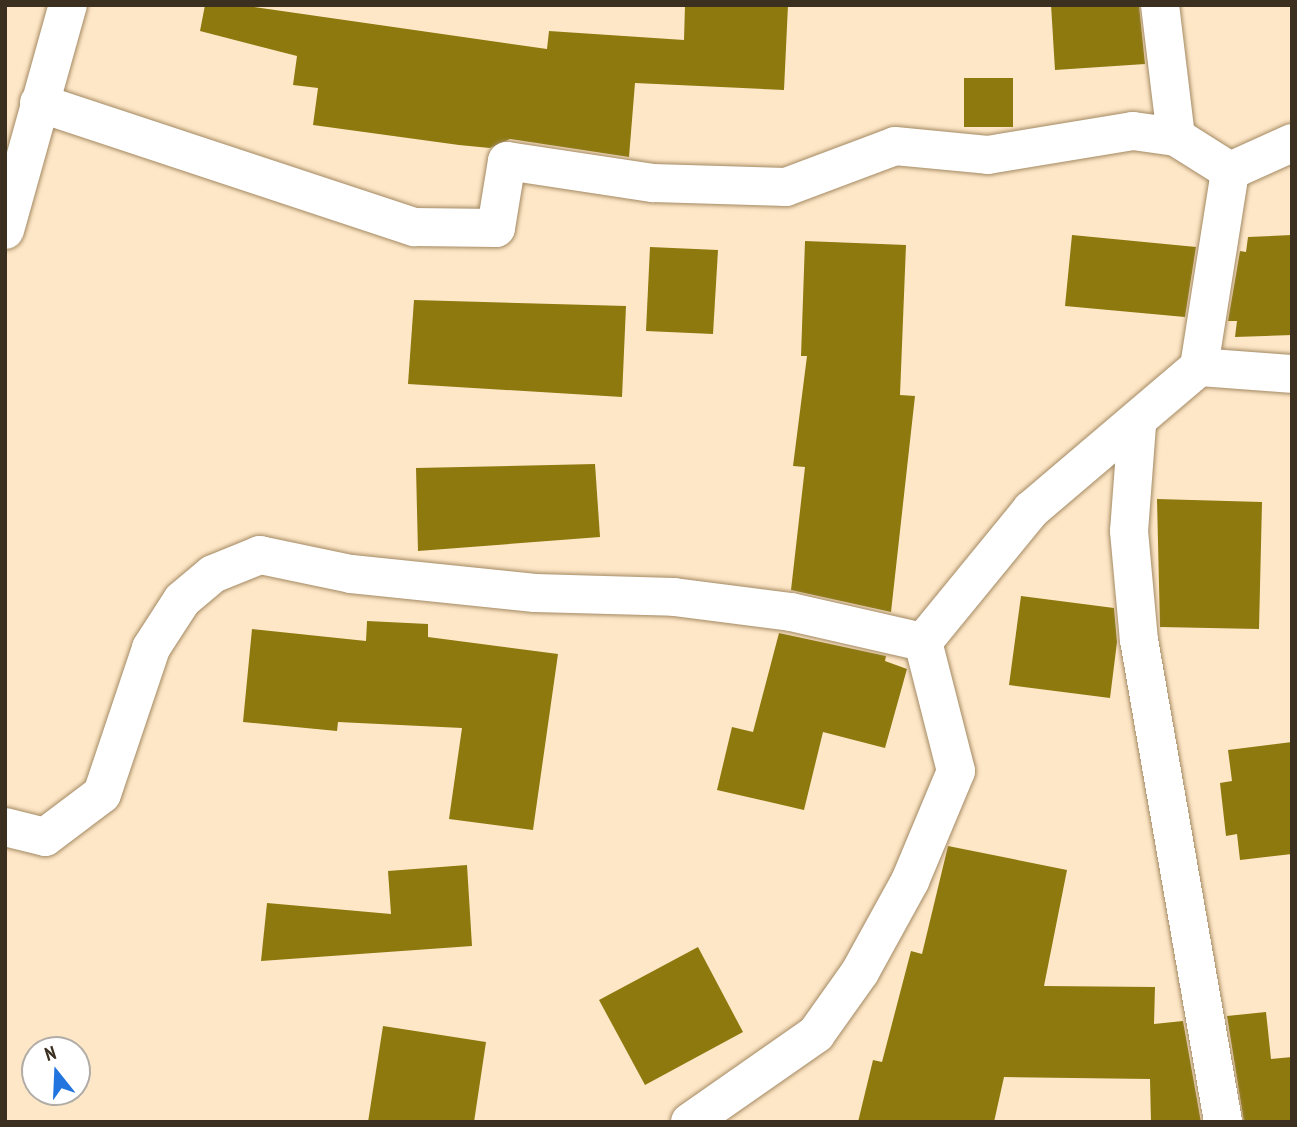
<!DOCTYPE html>
<html>
<head>
<meta charset="utf-8">
<style>
  body { margin:0 }
  #map { position:relative; width:1297px; height:1127px; overflow:hidden; background:#fee7c7; font-family:"PT Sans Narrow",sans-serif }
  div>[style] { position:absolute }
  .building>* { inset:0; background:#8d790e }
  .roads { filter:drop-shadow(0 0 2px #a38963) drop-shadow(0 0 2px #a38963) }
  .minor>* { height:38px; margin:-19px; padding:0 19px; transform-origin:19px; border-radius:19px; background:#fff }
  span { translate:-50% -50%; white-space:nowrap; text-align:center; line-height:1.15; -webkit-text-stroke:7px #fff; paint-order:stroke }
  .frame { position:absolute; inset:0; border:7px solid #3b3020; pointer-events:none }
  .north { position:absolute; left:21px; top:1036px; width:70px; height:70px; box-sizing:border-box; background:#fff; border:2px solid #b1aca6; border-radius:50%; rotate:342deg; font-size:19px; font-weight:700; line-height:28px; text-align:center; color:#3b3020 }
  .north::after { content:''; display:block; margin:auto; width:24px; height:32px; background:#2275df; clip-path:polygon(50% 0,100% 100%,50% 72%,0 100%) }
</style>
</head>
<body>
<div id="map">
  <div class="building">
    <i style="clip-path:polygon(205px 5px,240px 5px,547px 49px,549px 31px,684px 40px,685px 5px,788px 5px,784px 90px,635px 83px,629px 157px,510px 139px,490px 148px,459px 145px,313px 125px,318px 88px,293px 85px,297px 56px,200px 31px)"></i>
    <i style="clip-path:polygon(1051px 5px,1139px 5px,1145px 64px,1055px 70px)"></i>
    <i style="clip-path:polygon(964px 78px,1013px 78px,1013px 127px,964px 127px)"></i>
    <i style="clip-path:polygon(1072px 235px,1196px 247px,1185px 317px,1065px 306px)"></i>
    <i style="clip-path:polygon(1292px 235px,1292px 335px,1235px 337px,1237px 321px,1228px 321px,1240px 251px,1246px 252px,1248px 237px)"></i>
    <i style="clip-path:polygon(805px 241px,906px 245px,900px 395px,915px 396px,891px 612px,791px 590px,805px 467px,793px 466px,807px 356px,801px 356px)"></i>
    <i style="clip-path:polygon(650px 247px,718px 250px,713px 334px,646px 331px)"></i>
    <i style="clip-path:polygon(414px 300px,626px 306px,622px 397px,408px 384px)"></i>
    <i style="clip-path:polygon(595px 464px,600px 537px,418px 551px,416px 468px)"></i>
    <i style="clip-path:polygon(1157px 499px,1262px 502px,1259px 629px,1160px 627px)"></i>
    <i style="clip-path:polygon(1021px 596px,1114px 608px,1117px 642px,1110px 698px,1009px 685px)"></i>
    <i style="clip-path:polygon(367px 621px,428px 624px,428px 637px,558px 654px,533px 830px,449px 819px,462px 728px,338px 722px,337px 731px,243px 722px,252px 629px,366px 641px)"></i>
    <i style="clip-path:polygon(779px 633px,886px 656px,885px 661px,907px 669px,885px 748px,823px 732px,804px 810px,717px 790px,732px 727px,753px 732px)"></i>
    <i style="clip-path:polygon(1292px 742px,1292px 854px,1240px 860px,1237px 834px,1226px 836px,1220px 783px,1232px 781px,1228px 750px)"></i>
    <i style="clip-path:polygon(948px 846px,1067px 870px,1044px 986px,1155px 987px,1154px 1024px,1183px 1021px,1201px 1122px,1151px 1122px,1150px 1079px,1004px 1077px,994px 1122px,858px 1122px,873px 1060px,882px 1062px,911px 951px,922px 954px)"></i>
    <i style="clip-path:polygon(467px 865px,472px 946px,261px 961px,267px 903px,391px 914px,388px 871px)"></i>
    <i style="clip-path:polygon(698px 947px,743px 1032px,645px 1085px,599px 1000px)"></i>
    <i style="clip-path:polygon(1266px 1012px,1271px 1059px,1292px 1057px,1292px 1122px,1244px 1122px,1227px 1016px)"></i>
    <i style="clip-path:polygon(383px 1026px,486px 1042px,474px 1122px,368px 1122px)"></i>
  </div>
  <div class="roads">
    <div class="minor">
      <i style="left:39px;top:103px;width:396px;rotate:18.3deg"></i>
      <i style="left:415px;top:227px;width:81px;rotate:0.7deg"></i>
      <i style="left:496px;top:228px;width:68px;rotate:-80.7deg"></i>
      <i style="left:507px;top:161px;width:148px;rotate:8.6deg"></i>
      <i style="left:653px;top:183px;width:133px;rotate:1.7deg"></i>
      <i style="left:786px;top:187px;width:116px;rotate:-20.6deg"></i>
      <i style="left:895px;top:146px;width:93px;rotate:5.5deg"></i>
      <i style="left:988px;top:155px;width:147px;rotate:-9.4deg"></i>
      <i style="left:1133px;top:131px;width:43px;rotate:7.9deg"></i>
      <i style="left:1230px;top:171px;width:68px;rotate:-24.3deg"></i>
      <i style="left:5px;top:230px;width:234px;rotate:-74.4deg"></i>
      <i style="left:1199px;top:367px;width:93px;rotate:4.3deg"></i>
      <i style="left:1137px;top:425px;width:106px;rotate:94.3deg"></i>
      <i style="left:1129px;top:531px;width:109px;rotate:84.8deg"></i>
      <i style="left:1139px;top:640px;width:489px;rotate:80.1deg"></i>
      <i style="left:5px;top:827px;width:41px;rotate:14deg"></i>
      <i style="left:45px;top:837px;width:71px;rotate:-37deg"></i>
      <i style="left:102px;top:794px;width:154px;rotate:-71.4deg"></i>
      <i style="left:151px;top:648px;width:57px;rotate:-57.1deg"></i>
      <i style="left:182px;top:600px;width:40px;rotate:-40deg"></i>
      <i style="left:213px;top:574px;width:51px;rotate:-22deg"></i>
      <i style="left:260px;top:555px;width:93px;rotate:11.8deg"></i>
      <i style="left:351px;top:574px;width:185px;rotate:5.9deg"></i>
      <i style="left:535px;top:593px;width:139px;rotate:1.6deg"></i>
      <i style="left:674px;top:597px;width:118px;rotate:7.3deg"></i>
      <i style="left:791px;top:612px;width:135px;rotate:12.8deg"></i>
      <i style="left:690px;top:1122px;width:154px;rotate:-34.9deg"></i>
      <i style="left:816px;top:1034px;width:76px;rotate:-54.6deg"></i>
      <i style="left:860px;top:972px;width:104px;rotate:-61.2deg"></i>
      <i style="left:910px;top:881px;width:119px;rotate:-67.3deg"></i>
      <i style="left:956px;top:771px;width:133px;rotate:-104.3deg"></i>
      <i style="left:923px;top:642px;width:171px;rotate:-50.7deg"></i>
      <i style="left:1031px;top:510px;width:221px;rotate:-40.4deg"></i>
      <i style="left:1199px;top:367px;width:198px;rotate:-81deg"></i>
      <i style="left:1230px;top:171px;width:64px;rotate:-147.8deg"></i>
      <i style="left:1176px;top:137px;width:133px;rotate:-96.9deg"></i>
    </div>
  </div>
  <div class="frame"></div>
  <div class="north">N</div>
</div>
</body>
</html>
